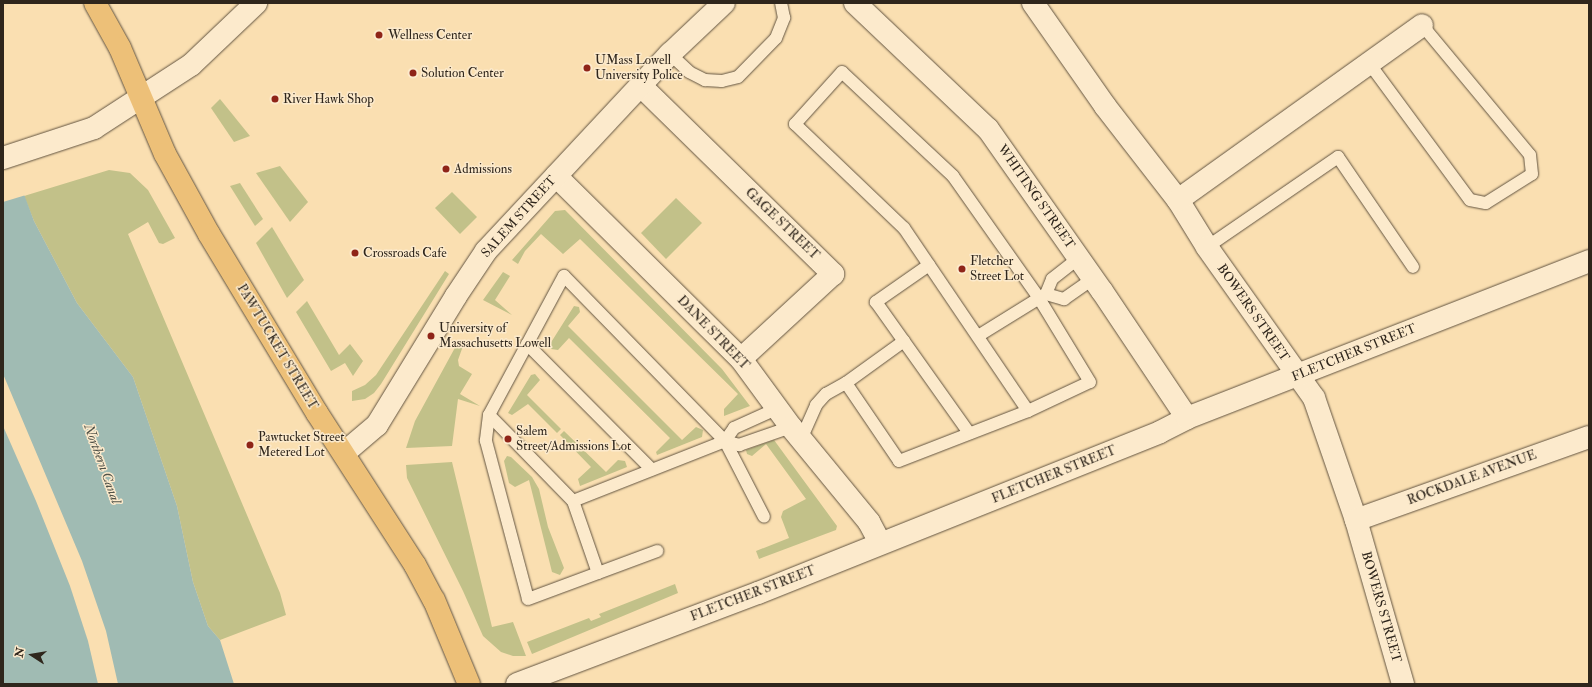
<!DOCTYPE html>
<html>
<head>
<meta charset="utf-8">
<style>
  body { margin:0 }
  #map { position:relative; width:1592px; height:687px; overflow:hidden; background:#fadfb1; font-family:"IM FELL Double Pica",serif }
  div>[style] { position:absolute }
  .green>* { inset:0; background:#c2c189 }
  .water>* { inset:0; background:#a0bbb3 }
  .pier>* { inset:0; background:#fadfb1 }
  .roads { filter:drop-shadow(0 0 1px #625441) drop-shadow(0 0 1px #625441) }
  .service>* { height:12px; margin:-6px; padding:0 6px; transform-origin:6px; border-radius:6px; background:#fceacc }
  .minor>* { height:22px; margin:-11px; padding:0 11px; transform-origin:11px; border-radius:11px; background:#fceacc }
  .secondary>* { height:22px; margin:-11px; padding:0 11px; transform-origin:11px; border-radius:11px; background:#fceacc }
  .primary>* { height:22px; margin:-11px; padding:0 11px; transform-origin:11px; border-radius:11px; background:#edc078 }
  .dots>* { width:11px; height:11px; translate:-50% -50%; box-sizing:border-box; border:2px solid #fceacc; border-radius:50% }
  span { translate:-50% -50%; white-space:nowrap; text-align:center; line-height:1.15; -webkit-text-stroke:3px #fceacc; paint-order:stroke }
  .poi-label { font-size:13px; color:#2f261c }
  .left { translate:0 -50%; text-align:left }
  .street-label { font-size:13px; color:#2f261c }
  .water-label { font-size:14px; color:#515349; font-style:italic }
  .frame { position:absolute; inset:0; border:4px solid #2f261c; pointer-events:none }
  .north { position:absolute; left:12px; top:635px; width:40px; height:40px; -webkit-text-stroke:3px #fceacc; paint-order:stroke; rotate:282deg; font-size:11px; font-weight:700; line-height:16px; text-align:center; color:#2f261c }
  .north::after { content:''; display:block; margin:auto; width:14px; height:18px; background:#2f261c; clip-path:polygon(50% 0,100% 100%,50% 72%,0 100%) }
</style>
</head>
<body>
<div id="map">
  <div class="green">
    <i style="clip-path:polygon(220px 99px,250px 136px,234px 142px,211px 108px)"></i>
    <i style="clip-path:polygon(280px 166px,308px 202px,290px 222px,256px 173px)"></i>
    <i style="clip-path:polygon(109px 170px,130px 173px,148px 190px,175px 238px,163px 244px,159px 243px,148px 222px,128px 234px,280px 593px,286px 615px,220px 640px,208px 626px,193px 582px,177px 506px,133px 377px,77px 303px,34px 221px,24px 196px)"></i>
    <i style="clip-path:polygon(240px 183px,263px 219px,255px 226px,230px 186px)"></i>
    <i style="clip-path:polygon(452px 192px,477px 217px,460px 234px,435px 208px)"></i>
    <i style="clip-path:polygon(676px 198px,702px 223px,666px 259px,641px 233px)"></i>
    <i style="clip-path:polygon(565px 210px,722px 369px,750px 406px,724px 416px,724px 409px,738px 394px,580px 239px,563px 254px,541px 234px,525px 251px,518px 264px,512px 260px,555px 211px)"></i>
    <i style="clip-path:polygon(272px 227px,304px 280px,287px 298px,256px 243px)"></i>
    <i style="clip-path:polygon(445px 271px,449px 274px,381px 384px,374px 393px,365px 399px,352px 401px,352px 391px,365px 385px,376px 375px)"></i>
    <i style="clip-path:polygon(503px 272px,510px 276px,495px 300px,512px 315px,483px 300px)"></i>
    <i style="clip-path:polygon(307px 301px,339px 355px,350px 344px,363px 361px,353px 376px,345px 363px,331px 371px,296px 312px)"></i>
    <i style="clip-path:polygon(574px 306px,579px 307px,580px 312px,568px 326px,682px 440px,696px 427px,703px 430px,702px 437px,657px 455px,656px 452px,670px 438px,569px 338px,558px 350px,551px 349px,550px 344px)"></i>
    <i style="clip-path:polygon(457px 344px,463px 346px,458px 360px,459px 366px,472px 374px,460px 394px,480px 406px,458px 399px,452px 446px,406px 448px,415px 421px)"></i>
    <i style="clip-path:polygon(535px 374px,540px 380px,527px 395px,561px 429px,557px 433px,528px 404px,512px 415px,508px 413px,531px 375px)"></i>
    <i style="clip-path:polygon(564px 431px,606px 472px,618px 460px,625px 461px,627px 467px,580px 486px,578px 479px,591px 467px,560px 435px)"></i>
    <i style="clip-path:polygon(774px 440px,837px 526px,836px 530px,759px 559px,756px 551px,789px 538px,781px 517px,783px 511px,806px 499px,766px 444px,752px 456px,747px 454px,746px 450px)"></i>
    <i style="clip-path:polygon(507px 456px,511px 457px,532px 477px,539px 489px,548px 527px,564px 568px,560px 575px,552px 572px,529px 480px,515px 487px,509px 483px,504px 461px)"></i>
    <i style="clip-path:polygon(452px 462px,492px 627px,513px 622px,526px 656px,513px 656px,501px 652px,483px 636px,463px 591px,407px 478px,406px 465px)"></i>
    <i style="clip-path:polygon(675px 584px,678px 593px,532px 654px,527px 642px,589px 618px,591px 621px,601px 617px,599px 614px)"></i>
  </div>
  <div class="water">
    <i style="clip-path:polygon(3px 138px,34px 221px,77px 303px,133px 377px,177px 506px,193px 582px,208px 626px,220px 640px,234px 684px,118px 684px,106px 631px,82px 561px,3px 374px)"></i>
    <i style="clip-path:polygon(3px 426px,36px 501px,70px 586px,88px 641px,98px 684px,3px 684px)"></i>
  </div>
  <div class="pier">
    <i style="clip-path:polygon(3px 136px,26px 195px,3px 202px)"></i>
  </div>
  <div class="roads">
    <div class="service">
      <i style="left:670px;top:54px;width:26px;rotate:43deg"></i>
      <i style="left:689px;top:72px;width:18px;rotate:27deg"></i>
      <i style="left:705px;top:80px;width:17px;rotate:3deg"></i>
      <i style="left:722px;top:81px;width:16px;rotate:-14deg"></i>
      <i style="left:738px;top:77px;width:54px;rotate:-45.7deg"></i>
      <i style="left:776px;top:38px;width:22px;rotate:-68deg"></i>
      <i style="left:784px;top:18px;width:15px;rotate:-101deg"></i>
      <i style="left:1369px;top:63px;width:170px;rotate:53.6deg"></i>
      <i style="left:1470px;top:200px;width:16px;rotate:11deg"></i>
      <i style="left:1486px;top:203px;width:54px;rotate:-32.2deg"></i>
      <i style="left:1532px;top:174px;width:19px;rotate:-96deg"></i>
      <i style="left:1530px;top:155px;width:169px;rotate:-129.7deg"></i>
      <i style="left:1207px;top:247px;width:159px;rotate:-34.5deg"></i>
      <i style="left:1338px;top:157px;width:133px;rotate:55.7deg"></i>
      <i style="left:929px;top:265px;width:65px;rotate:145.1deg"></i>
      <i style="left:876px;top:302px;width:161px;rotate:54.6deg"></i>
      <i style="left:1046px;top:294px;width:19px;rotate:16deg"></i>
      <i style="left:1064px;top:299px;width:37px;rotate:-35deg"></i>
      <i style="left:978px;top:336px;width:80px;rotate:-31.7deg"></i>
      <i style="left:1046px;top:294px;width:16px;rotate:-68deg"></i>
      <i style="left:1052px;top:279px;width:34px;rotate:-38deg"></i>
      <i style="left:904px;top:341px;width:72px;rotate:144.1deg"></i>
      <i style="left:846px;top:383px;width:94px;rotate:55.8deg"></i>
      <i style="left:899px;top:461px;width:138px;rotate:-21.2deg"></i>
      <i style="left:1028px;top:411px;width:68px;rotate:-25.1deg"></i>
      <i style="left:1090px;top:382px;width:98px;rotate:-121.3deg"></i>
      <i style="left:1039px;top:298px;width:149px;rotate:-125.2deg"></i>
      <i style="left:953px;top:176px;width:152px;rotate:-136.9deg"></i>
      <i style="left:842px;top:72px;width:70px;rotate:132.1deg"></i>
      <i style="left:795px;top:124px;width:151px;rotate:43.7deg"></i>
      <i style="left:904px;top:228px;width:221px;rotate:55.9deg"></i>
      <i style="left:527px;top:344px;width:177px;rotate:45.2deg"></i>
      <i style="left:489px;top:415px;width:26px;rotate:97deg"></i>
      <i style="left:486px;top:441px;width:163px;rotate:75.1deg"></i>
      <i style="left:528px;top:599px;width:138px;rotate:-20.4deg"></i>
      <i style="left:802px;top:437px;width:35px;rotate:-66deg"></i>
      <i style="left:816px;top:405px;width:15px;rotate:-48deg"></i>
      <i style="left:826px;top:394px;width:23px;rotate:-29deg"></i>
      <i style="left:725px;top:441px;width:15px;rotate:16deg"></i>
      <i style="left:739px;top:445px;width:55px;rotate:-19.1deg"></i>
      <i style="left:573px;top:501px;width:163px;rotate:-21.5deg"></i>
      <i style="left:725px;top:441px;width:16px;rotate:-55deg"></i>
      <i style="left:734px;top:428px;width:48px;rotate:-24.4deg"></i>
      <i style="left:598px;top:573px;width:76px;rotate:-109.1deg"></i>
      <i style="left:573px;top:501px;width:120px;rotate:-134.3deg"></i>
      <i style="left:489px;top:415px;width:158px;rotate:-61.7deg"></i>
      <i style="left:564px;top:276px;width:231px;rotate:45.7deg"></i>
      <i style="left:725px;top:441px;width:85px;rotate:62.8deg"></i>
    </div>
    <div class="minor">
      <i style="left:855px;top:3px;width:183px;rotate:43.5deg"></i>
      <i style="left:988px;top:129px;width:198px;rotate:54.9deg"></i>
      <i style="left:1102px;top:291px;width:153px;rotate:56.2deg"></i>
      <i style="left:1033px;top:3px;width:126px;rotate:55deg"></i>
      <i style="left:1105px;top:106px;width:119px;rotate:52.2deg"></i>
      <i style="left:1178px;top:200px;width:55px;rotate:58.3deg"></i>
      <i style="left:1207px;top:247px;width:185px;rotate:54.7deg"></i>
      <i style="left:1314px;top:398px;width:129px;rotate:71deg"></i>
      <i style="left:1356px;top:520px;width:171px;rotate:74deg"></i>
      <i style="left:641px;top:86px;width:269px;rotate:44.4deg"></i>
      <i style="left:833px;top:274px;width:125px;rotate:137.3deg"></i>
      <i style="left:556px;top:176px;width:260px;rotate:44.7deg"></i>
      <i style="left:741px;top:359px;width:84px;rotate:53.7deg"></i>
      <i style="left:791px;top:427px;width:123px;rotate:50.6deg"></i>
      <i style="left:869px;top:522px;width:24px;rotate:62deg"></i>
      <i style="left:1178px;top:200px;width:300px;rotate:-35.6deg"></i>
      <i style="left:1356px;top:520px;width:247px;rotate:-19.6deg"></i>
    </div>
    <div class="secondary">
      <i style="left:3px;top:158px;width:96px;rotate:-18.2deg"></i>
      <i style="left:94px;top:128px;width:116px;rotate:-33deg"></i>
      <i style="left:191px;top:65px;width:90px;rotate:-43.6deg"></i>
      <i style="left:344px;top:453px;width:43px;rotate:-40.3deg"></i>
      <i style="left:377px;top:425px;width:151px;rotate:-58.5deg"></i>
      <i style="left:456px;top:296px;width:54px;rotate:-56.3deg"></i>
      <i style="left:486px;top:251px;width:270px;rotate:-47deg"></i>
      <i style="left:670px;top:54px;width:74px;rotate:-43.4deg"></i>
      <i style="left:517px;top:684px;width:258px;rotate:-20.7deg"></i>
      <i style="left:758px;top:593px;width:433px;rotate:-21.8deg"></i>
      <i style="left:1160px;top:432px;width:30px;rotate:-27deg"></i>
      <i style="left:1187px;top:418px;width:432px;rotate:-21.3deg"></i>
    </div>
    <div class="primary">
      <i style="left:95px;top:3px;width:51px;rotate:60.9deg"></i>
      <i style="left:120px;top:48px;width:115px;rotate:67deg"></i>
      <i style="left:165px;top:154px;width:91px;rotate:61.2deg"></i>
      <i style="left:209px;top:234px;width:209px;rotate:58.9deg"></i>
      <i style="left:317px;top:413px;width:181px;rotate:57.2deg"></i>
      <i style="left:415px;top:565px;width:40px;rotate:62deg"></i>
      <i style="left:434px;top:600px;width:91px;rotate:67.4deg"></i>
    </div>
  </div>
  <div class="dots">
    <i style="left:379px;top:35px;background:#8f2418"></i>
    <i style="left:587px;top:68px;background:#8f2418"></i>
    <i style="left:413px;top:73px;background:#8f2418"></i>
    <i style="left:275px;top:99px;background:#8f2418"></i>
    <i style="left:446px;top:169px;background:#8f2418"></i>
    <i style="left:355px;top:253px;background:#8f2418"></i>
    <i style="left:962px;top:269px;background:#8f2418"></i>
    <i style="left:431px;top:336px;background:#8f2418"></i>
    <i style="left:508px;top:439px;background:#8f2418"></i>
    <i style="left:250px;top:445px;background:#8f2418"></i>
  </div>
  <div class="poi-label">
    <span class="left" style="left:388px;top:35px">Wellness Center</span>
    <span class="left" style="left:595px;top:68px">UMass Lowell<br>University Police</span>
    <span class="left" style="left:421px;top:73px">Solution Center</span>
    <span class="left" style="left:283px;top:99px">River Hawk Shop</span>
    <span class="left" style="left:454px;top:169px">Admissions</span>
    <span class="left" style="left:363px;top:253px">Crossroads Cafe</span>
    <span class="left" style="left:970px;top:269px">Fletcher<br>Street Lot</span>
    <span class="left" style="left:439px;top:336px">University of<br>Massachusetts Lowell</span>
    <span class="left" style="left:516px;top:439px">Salem<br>Street/Admissions Lot</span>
    <span class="left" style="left:258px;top:445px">Pawtucket Street<br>Metered Lot</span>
  </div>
  <div class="street-label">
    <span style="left:1036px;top:197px;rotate:55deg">WHITING STREET</span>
    <span style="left:519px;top:217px;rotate:-48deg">SALEM STREET</span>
    <span style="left:782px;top:224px;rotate:44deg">GAGE STREET</span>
    <span style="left:1253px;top:313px;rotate:55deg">BOWERS STREET</span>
    <span style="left:713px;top:333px;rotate:46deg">DANE STREET</span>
    <span style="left:277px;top:347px;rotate:59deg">PAWTUCKET STREET</span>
    <span style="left:1354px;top:353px;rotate:-22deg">FLETCHER STREET</span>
    <span style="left:1054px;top:475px;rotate:-22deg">FLETCHER STREET</span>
    <span style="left:1472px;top:478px;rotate:-20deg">ROCKDALE AVENUE</span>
    <span style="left:753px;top:594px;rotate:-21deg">FLETCHER STREET</span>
    <span style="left:1381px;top:607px;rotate:74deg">BOWERS STREET</span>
  </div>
  <div class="water-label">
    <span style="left:102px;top:464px;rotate:70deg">Northern Canal</span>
  </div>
  <div class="frame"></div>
  <div class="north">N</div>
</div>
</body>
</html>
